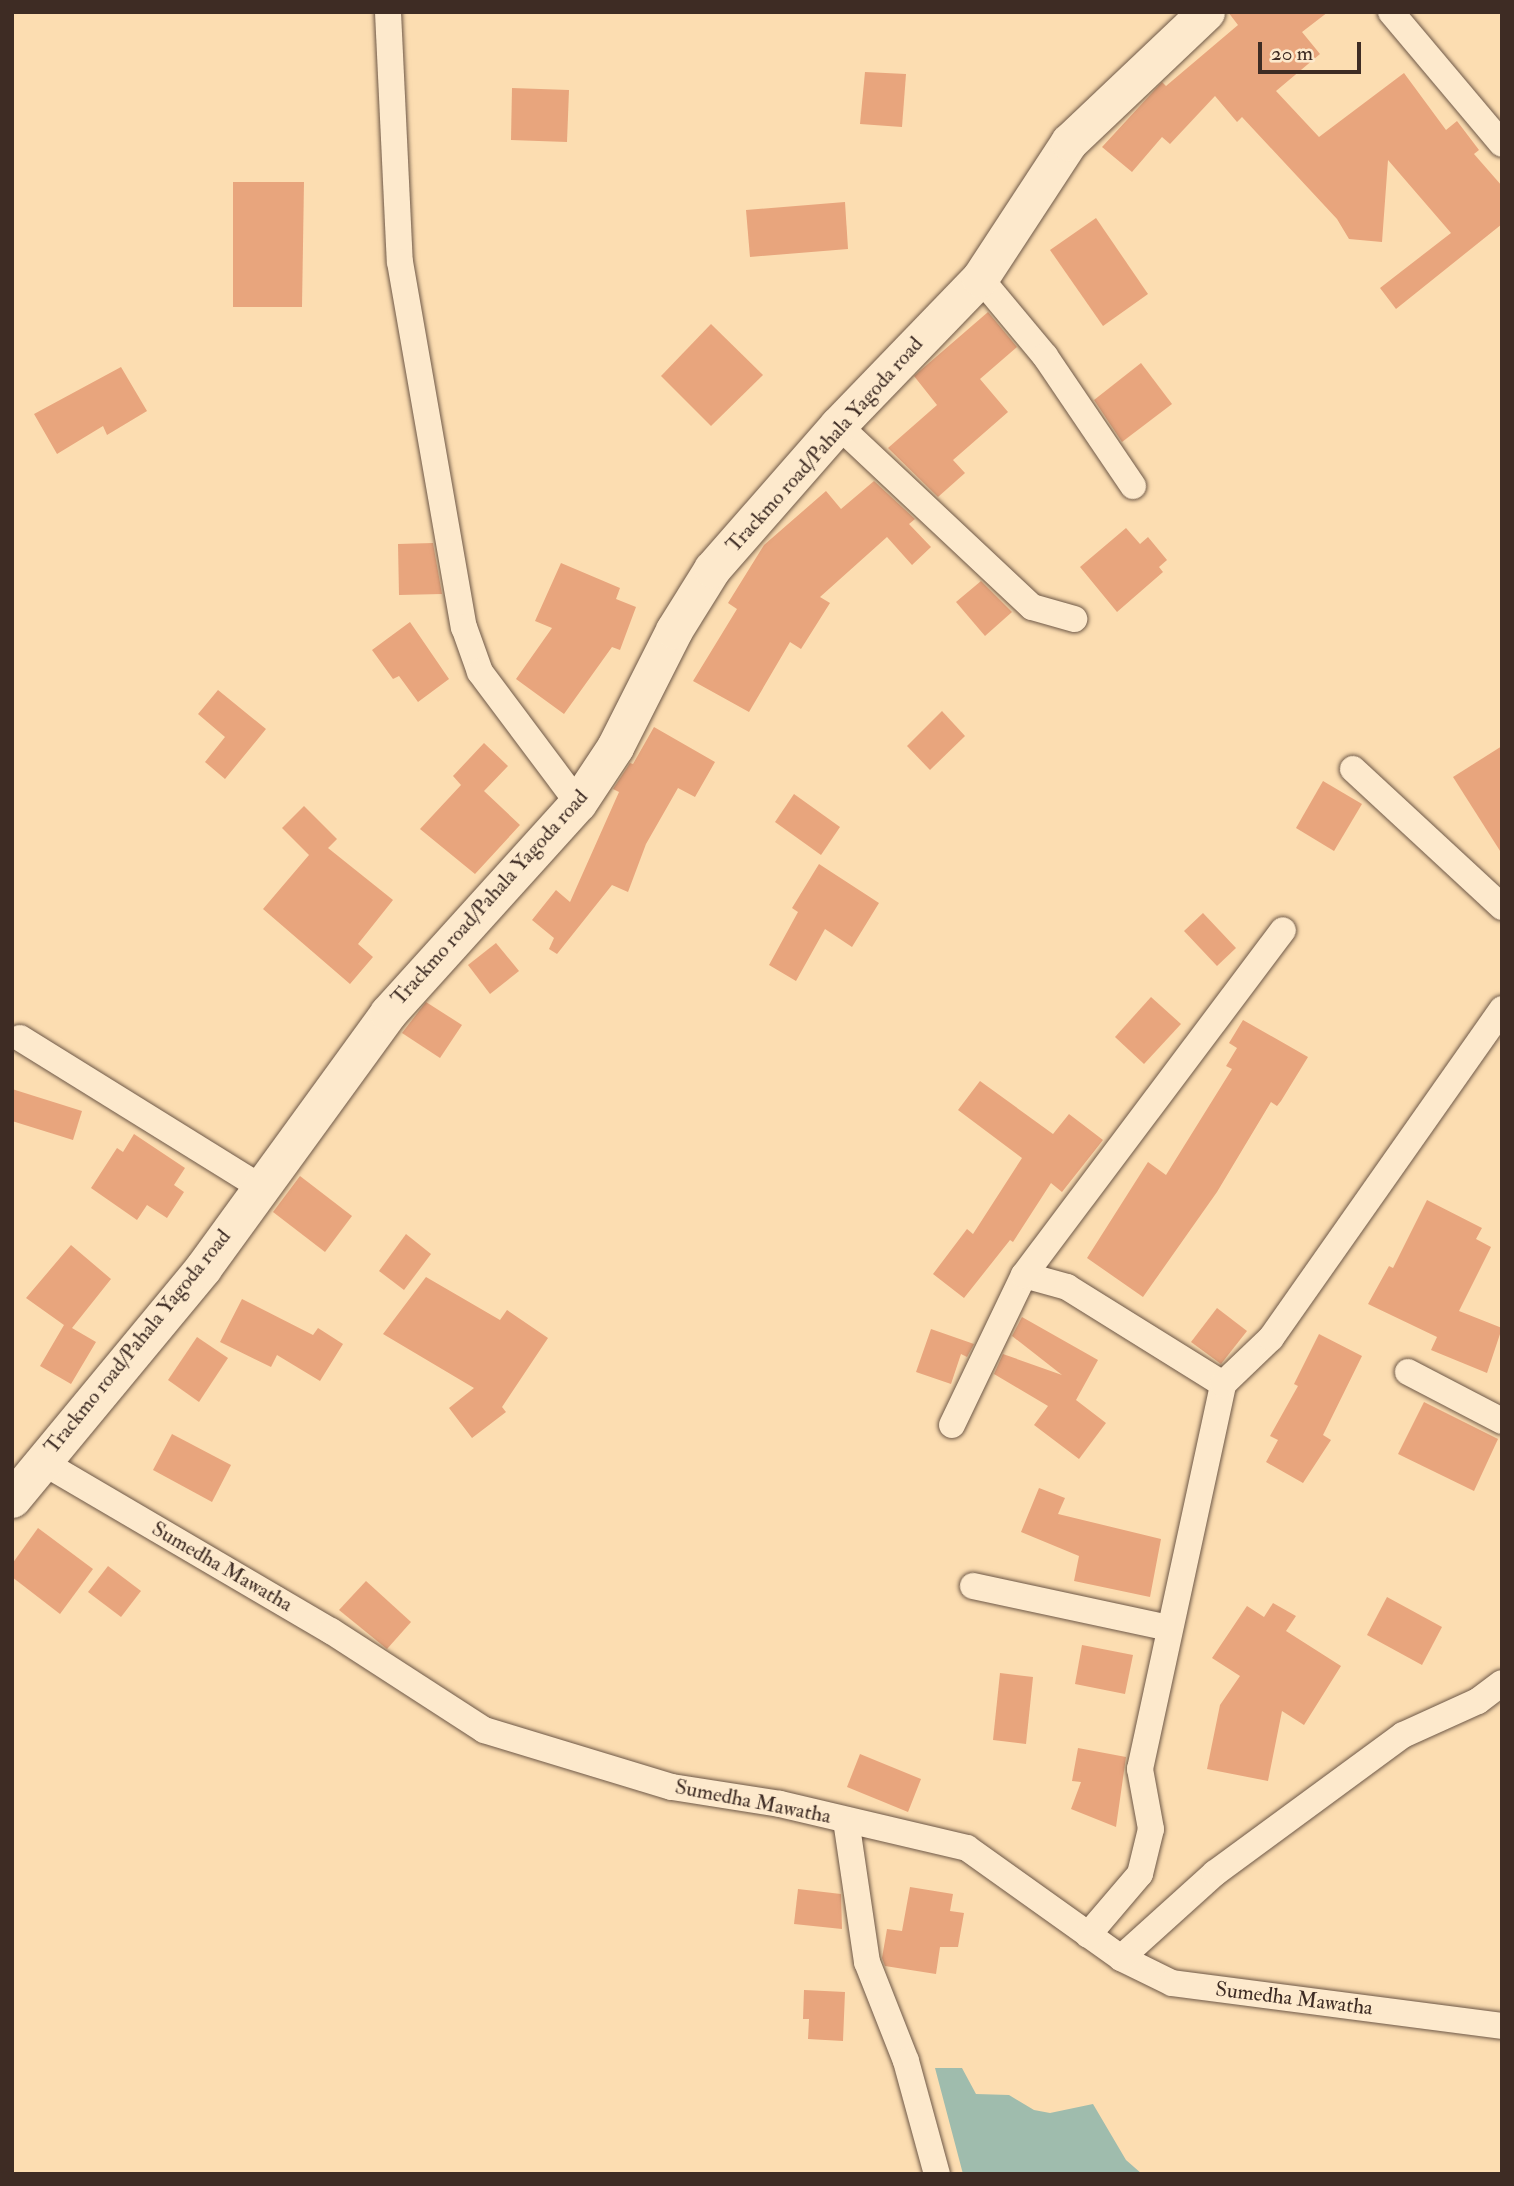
<!DOCTYPE html>
<html>
<head>
<meta charset="utf-8">
<style>
  body { margin:0 }
  #map { position:relative; width:1514px; height:2186px; overflow:hidden; background:#fcddb1; font-family:"IM FELL Double Pica",serif }
  div>[style] { position:absolute }
  .water>* { inset:0; background:#9fbcad }
  .building>* { inset:0; background:#e8a57d }
  .roads { filter:drop-shadow(0 0 2px #6e5847) drop-shadow(0 0 2px #6e5847) }
  .street>* { height:26px; margin:-13px; padding:0 13px; transform-origin:13px; border-radius:13px; background:#fde9cc }
  .secondary>* { height:37px; margin:-18.5px; padding:0 18.5px; transform-origin:18.5px; border-radius:18.5px; background:#fde9cc }
  span { translate:-50% -50%; white-space:nowrap; text-align:center; line-height:1.15; -webkit-text-stroke:5px #fde9cc; paint-order:stroke }
  .street-label { font-size:21px; color:#3e2c24 }
  .frame { position:absolute; inset:0; border:14px solid #3e2c24; pointer-events:none }
  .scale { position:absolute; left:1258px; top:42px; width:103px; height:32px; box-sizing:border-box; border:4px solid #3e2c24; border-top:0; padding-left:9px; font-size:21px; line-height:24px; white-space:nowrap; color:#3e2c24; -webkit-text-stroke:5px #fde9cc; paint-order:stroke }
</style>
</head>
<body>
<div id="map">
  <div class="water">
    <i style="clip-path:polygon(935px 2068px,962px 2068px,976px 2094px,1009px 2095px,1034px 2110px,1050px 2113px,1093px 2104px,1126px 2160px,1142px 2174px,963px 2174px)"></i>
  </div>
  <div class="building">
    <i style="clip-path:polygon(1228px 12px,1328px 12px,1302px 32px,1320px 54px,1276px 91px,1319px 137px,1404px 73px,1446px 130px,1457px 121px,1479px 150px,1474px 154px,1502px 186px,1502px 224px,1396px 309px,1380px 288px,1451px 233px,1388px 160px,1382px 242px,1349px 239px,1337px 219px,1242px 117px,1237px 122px,1215px 96px,1170px 144px,1162px 137px,1132px 172px,1102px 147px,1162px 82px,1166px 86px,1238px 25px)"></i>
    <i style="clip-path:polygon(865px 72px,906px 74px,902px 127px,860px 124px)"></i>
    <i style="clip-path:polygon(512px 88px,569px 90px,567px 142px,511px 140px)"></i>
    <i style="clip-path:polygon(233px 182px,304px 182px,302px 307px,233px 307px)"></i>
    <i style="clip-path:polygon(845px 202px,848px 249px,750px 257px,746px 210px)"></i>
    <i style="clip-path:polygon(1096px 218px,1148px 294px,1103px 326px,1050px 250px)"></i>
    <i style="clip-path:polygon(988px 312px,1017px 347px,980px 379px,1008px 412px,953px 460px,965px 473px,938px 497px,888px 448px,937px 405px,914px 376px)"></i>
    <i style="clip-path:polygon(711px 324px,763px 375px,711px 426px,661px 376px)"></i>
    <i style="clip-path:polygon(1141px 363px,1172px 404px,1122px 442px,1094px 400px)"></i>
    <i style="clip-path:polygon(121px 367px,147px 411px,107px 435px,103px 426px,57px 454px,34px 414px)"></i>
    <i style="clip-path:polygon(874px 481px,915px 519px,909px 524px,931px 547px,912px 565px,887px 537px,820px 597px,830px 603px,801px 649px,790px 642px,749px 712px,693px 681px,737px 609px,728px 603px,764px 545px,826px 491px,841px 509px)"></i>
    <i style="clip-path:polygon(1126px 528px,1140px 544px,1148px 537px,1167px 560px,1159px 567px,1163px 572px,1117px 612px,1080px 567px)"></i>
    <i style="clip-path:polygon(433px 543px,442px 594px,399px 595px,398px 544px)"></i>
    <i style="clip-path:polygon(561px 563px,620px 588px,616px 599px,636px 607px,620px 650px,612px 647px,564px 714px,516px 679px,552px 628px,535px 621px)"></i>
    <i style="clip-path:polygon(981px 581px,1012px 612px,985px 636px,956px 602px)"></i>
    <i style="clip-path:polygon(410px 622px,449px 679px,418px 702px,399px 676px,393px 679px,372px 650px)"></i>
    <i style="clip-path:polygon(218px 690px,266px 729px,225px 779px,205px 762px,225px 737px,198px 714px)"></i>
    <i style="clip-path:polygon(942px 711px,965px 736px,930px 770px,907px 746px)"></i>
    <i style="clip-path:polygon(654px 727px,715px 762px,695px 797px,678px 788px,646px 844px,628px 892px,612px 885px,557px 954px,549px 949px,554px 938px,532px 920px,556px 890px,570px 902px,619px 792px,613px 789px,630px 763px,633px 764px)"></i>
    <i style="clip-path:polygon(484px 743px,508px 766px,484px 791px,520px 825px,475px 874px,420px 829px,461px 785px,453px 776px)"></i>
    <i style="clip-path:polygon(1502px 746px,1502px 854px,1453px 777px)"></i>
    <i style="clip-path:polygon(1323px 781px,1362px 804px,1334px 851px,1296px 828px)"></i>
    <i style="clip-path:polygon(794px 794px,840px 827px,821px 855px,775px 822px)"></i>
    <i style="clip-path:polygon(304px 806px,337px 839px,328px 848px,393px 900px,358px 944px,373px 957px,350px 984px,263px 909px,309px 855px,282px 828px)"></i>
    <i style="clip-path:polygon(819px 864px,879px 903px,852px 947px,825px 929px,796px 981px,769px 965px,798px 912px,792px 908px)"></i>
    <i style="clip-path:polygon(1203px 913px,1236px 948px,1217px 966px,1184px 931px)"></i>
    <i style="clip-path:polygon(496px 943px,519px 971px,490px 994px,468px 965px)"></i>
    <i style="clip-path:polygon(1151px 997px,1181px 1024px,1144px 1064px,1115px 1037px)"></i>
    <i style="clip-path:polygon(426px 1002px,462px 1025px,440px 1058px,402px 1033px)"></i>
    <i style="clip-path:polygon(1243px 1020px,1308px 1057px,1281px 1101px,1277px 1106px,1271px 1102px,1217px 1192px,1143px 1297px,1087px 1258px,1148px 1162px,1166px 1175px,1232px 1069px,1226px 1066px,1237px 1048px,1229px 1043px)"></i>
    <i style="clip-path:polygon(980px 1081px,1053px 1134px,1069px 1114px,1103px 1140px,1062px 1192px,1051px 1183px,1013px 1242px,1010px 1240px,964px 1298px,933px 1274px,967px 1229px,973px 1234px,1022px 1158px,958px 1110px)"></i>
    <i style="clip-path:polygon(12px 1089px,82px 1111px,73px 1140px,12px 1121px)"></i>
    <i style="clip-path:polygon(134px 1134px,185px 1168px,174px 1185px,184px 1192px,167px 1218px,147px 1205px,137px 1220px,91px 1188px,117px 1148px,123px 1152px)"></i>
    <i style="clip-path:polygon(300px 1176px,352px 1216px,325px 1252px,273px 1212px)"></i>
    <i style="clip-path:polygon(1427px 1200px,1482px 1228px,1476px 1239px,1491px 1247px,1459px 1311px,1502px 1328px,1487px 1373px,1431px 1350px,1437px 1337px,1368px 1304px,1389px 1266px,1393px 1268px)"></i>
    <i style="clip-path:polygon(406px 1234px,431px 1254px,404px 1290px,379px 1271px)"></i>
    <i style="clip-path:polygon(71px 1245px,111px 1279px,72px 1328px,96px 1342px,71px 1384px,40px 1366px,64px 1325px,26px 1298px)"></i>
    <i style="clip-path:polygon(426px 1277px,500px 1320px,507px 1310px,548px 1338px,502px 1407px,506px 1412px,472px 1438px,449px 1408px,474px 1388px,383px 1334px)"></i>
    <i style="clip-path:polygon(242px 1299px,313px 1335px,318px 1328px,343px 1344px,320px 1381px,277px 1355px,271px 1367px,220px 1342px)"></i>
    <i style="clip-path:polygon(1217px 1308px,1247px 1331px,1221px 1364px,1191px 1342px)"></i>
    <i style="clip-path:polygon(1022px 1317px,1098px 1360px,1076px 1400px,1106px 1423px,1079px 1459px,1034px 1425px,1048px 1406px,994px 1374px,1003px 1354px,1062px 1375px,1012px 1336px)"></i>
    <i style="clip-path:polygon(931px 1329px,974px 1344px,967px 1357px,961px 1354px,951px 1384px,916px 1372px)"></i>
    <i style="clip-path:polygon(1319px 1334px,1362px 1356px,1323px 1435px,1331px 1440px,1303px 1483px,1266px 1462px,1278px 1440px,1270px 1436px,1298px 1386px,1294px 1384px)"></i>
    <i style="clip-path:polygon(197px 1337px,228px 1358px,199px 1402px,168px 1380px)"></i>
    <i style="clip-path:polygon(1424px 1402px,1498px 1439px,1474px 1491px,1398px 1454px)"></i>
    <i style="clip-path:polygon(172px 1434px,231px 1465px,212px 1502px,153px 1470px)"></i>
    <i style="clip-path:polygon(1039px 1488px,1065px 1498px,1058px 1514px,1161px 1539px,1150px 1597px,1074px 1581px,1079px 1556px,1021px 1532px)"></i>
    <i style="clip-path:polygon(38px 1528px,93px 1569px,60px 1614px,12px 1577px,12px 1564px)"></i>
    <i style="clip-path:polygon(108px 1566px,141px 1591px,121px 1617px,88px 1592px)"></i>
    <i style="clip-path:polygon(366px 1581px,411px 1622px,387px 1649px,339px 1610px)"></i>
    <i style="clip-path:polygon(1387px 1597px,1442px 1627px,1422px 1665px,1367px 1635px)"></i>
    <i style="clip-path:polygon(1273px 1603px,1296px 1616px,1286px 1631px,1341px 1666px,1304px 1725px,1282px 1711px,1268px 1781px,1207px 1769px,1220px 1705px,1240px 1676px,1212px 1658px,1247px 1606px,1264px 1617px)"></i>
    <i style="clip-path:polygon(1082px 1645px,1133px 1655px,1125px 1694px,1075px 1684px)"></i>
    <i style="clip-path:polygon(1000px 1673px,1033px 1677px,1026px 1744px,993px 1740px)"></i>
    <i style="clip-path:polygon(1078px 1748px,1126px 1757px,1116px 1827px,1071px 1809px,1081px 1782px,1072px 1781px)"></i>
    <i style="clip-path:polygon(860px 1754px,921px 1779px,908px 1812px,847px 1787px)"></i>
    <i style="clip-path:polygon(910px 1887px,953px 1894px,950px 1911px,964px 1913px,958px 1947px,940px 1947px,936px 1974px,885px 1966px,882px 1958px,887px 1929px,902px 1931px)"></i>
    <i style="clip-path:polygon(798px 1889px,841px 1894px,842px 1929px,794px 1924px)"></i>
    <i style="clip-path:polygon(804px 1990px,845px 1992px,843px 2041px,808px 2039px,809px 2019px,803px 2019px)"></i>
  </div>
  <div class="roads">
    <div class="street">
      <i style="left:388px;top:12px;width:250px;rotate:87.3deg"></i>
      <i style="left:400px;top:262px;width:371px;rotate:80.1deg"></i>
      <i style="left:464px;top:627px;width:48px;rotate:70.4deg"></i>
      <i style="left:480px;top:672px;width:164px;rotate:53.2deg"></i>
      <i style="left:1391px;top:12px;width:172px;rotate:49.9deg"></i>
      <i style="left:980px;top:278px;width:102px;rotate:50.2deg"></i>
      <i style="left:1045px;top:356px;width:157px;rotate:55.9deg"></i>
      <i style="left:838px;top:425px;width:266px;rotate:43.2deg"></i>
      <i style="left:1032px;top:607px;width:44px;rotate:15.9deg"></i>
      <i style="left:1353px;top:769px;width:203px;rotate:42.8deg"></i>
      <i style="left:20px;top:1038px;width:282px;rotate:31.8deg"></i>
      <i style="left:1024px;top:1275px;width:45px;rotate:15.6deg"></i>
      <i style="left:1067px;top:1287px;width:184px;rotate:31.9deg"></i>
      <i style="left:1408px;top:1372px;width:106px;rotate:27.5deg"></i>
      <i style="left:952px;top:1425px;width:166px;rotate:-64.4deg"></i>
      <i style="left:1024px;top:1275px;width:431px;rotate:-53.1deg"></i>
      <i style="left:41px;top:1461px;width:336px;rotate:30.4deg"></i>
      <i style="left:331px;top:1631px;width:182px;rotate:32.9deg"></i>
      <i style="left:484px;top:1730px;width:196px;rotate:16.9deg"></i>
      <i style="left:672px;top:1787px;width:109px;rotate:8.9deg"></i>
      <i style="left:780px;top:1804px;width:192px;rotate:13.2deg"></i>
      <i style="left:967px;top:1848px;width:189px;rotate:35.5deg"></i>
      <i style="left:1121px;top:1958px;width:57px;rotate:26.1deg"></i>
      <i style="left:1172px;top:1983px;width:333px;rotate:7.4deg"></i>
      <i style="left:973px;top:1586px;width:200px;rotate:12.1deg"></i>
      <i style="left:846px;top:1820px;width:144px;rotate:81.6deg"></i>
      <i style="left:867px;top:1962px;width:106px;rotate:68.5deg"></i>
      <i style="left:906px;top:2061px;width:117px;rotate:74.7deg"></i>
      <i style="left:1088px;top:1935px;width:80px;rotate:-49.6deg"></i>
      <i style="left:1140px;top:1874px;width:46px;rotate:-76.3deg"></i>
      <i style="left:1151px;top:1829px;width:61px;rotate:-100.4deg"></i>
      <i style="left:1140px;top:1769px;width:394px;rotate:-77.8deg"></i>
      <i style="left:1223px;top:1384px;width:66px;rotate:-43.8deg"></i>
      <i style="left:1271px;top:1338px;width:402px;rotate:-54.9deg"></i>
      <i style="left:1121px;top:1958px;width:127px;rotate:-42.1deg"></i>
      <i style="left:1215px;top:1873px;width:233px;rotate:-36.3deg"></i>
      <i style="left:1403px;top:1735px;width:82px;rotate:-24.4deg"></i>
      <i style="left:1478px;top:1701px;width:30px;rotate:-37deg"></i>
    </div>
    <div class="secondary">
      <i style="left:12px;top:1499px;width:300px;rotate:-50.4deg"></i>
      <i style="left:203px;top:1268px;width:315px;rotate:-54deg"></i>
      <i style="left:388px;top:1013px;width:283px;rotate:-47.9deg"></i>
      <i style="left:578px;top:803px;width:67px;rotate:-56.5deg"></i>
      <i style="left:615px;top:747px;width:131px;rotate:-63.2deg"></i>
      <i style="left:674px;top:630px;width:72px;rotate:-58.1deg"></i>
      <i style="left:712px;top:569px;width:191px;rotate:-48.8deg"></i>
      <i style="left:838px;top:425px;width:204px;rotate:-46deg"></i>
      <i style="left:980px;top:278px;width:163px;rotate:-56.8deg"></i>
      <i style="left:1069px;top:142px;width:189px;rotate:-43.5deg"></i>
    </div>
  </div>
  <div class="street-label">
    <span style="left:825px;top:445px;rotate:-48deg">Trackmo road/Pahala Yagoda road</span>
    <span style="left:490px;top:898px;rotate:-48deg">Trackmo road/Pahala Yagoda road</span>
    <span style="left:138px;top:1342px;rotate:-51deg">Trackmo road/Pahala Yagoda road</span>
    <span style="left:222px;top:1567px;rotate:30deg">Sumedha Mawatha</span>
    <span style="left:753px;top:1802px;rotate:11deg">Sumedha Mawatha</span>
    <span style="left:1294px;top:1999px;rotate:7deg">Sumedha Mawatha</span>
  </div>
  <div class="frame"></div>
  <div class="scale">20 m</div>
</div>
</body>
</html>
